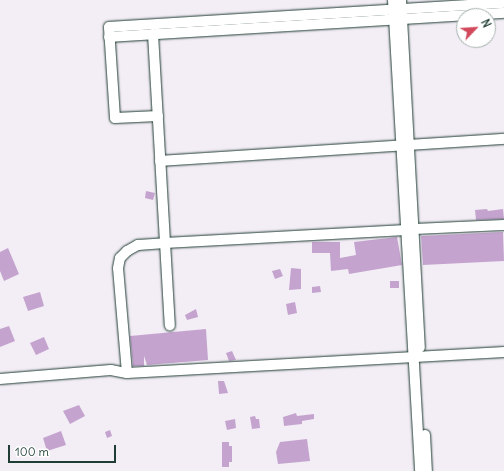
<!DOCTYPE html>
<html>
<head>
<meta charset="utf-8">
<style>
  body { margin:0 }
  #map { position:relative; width:504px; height:471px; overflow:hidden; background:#f3edf5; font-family:Delius,sans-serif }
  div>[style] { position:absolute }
  .building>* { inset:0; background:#c4a4cf }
  .roads { filter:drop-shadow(0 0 1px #1f3d34) drop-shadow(0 0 1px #1f3d34) }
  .minor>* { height:10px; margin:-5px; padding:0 5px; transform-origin:5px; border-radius:5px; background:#fff }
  span { translate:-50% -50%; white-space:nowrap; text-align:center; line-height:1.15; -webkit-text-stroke:3px #fff; paint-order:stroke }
  .north { position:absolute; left:456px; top:8px; width:40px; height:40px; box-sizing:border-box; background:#fff; border:1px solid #a5b1ae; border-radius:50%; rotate:65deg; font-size:11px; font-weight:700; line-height:16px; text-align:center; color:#1f3d34 }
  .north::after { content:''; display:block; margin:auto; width:14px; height:18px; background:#d1495b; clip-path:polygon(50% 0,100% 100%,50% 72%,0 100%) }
  .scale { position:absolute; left:8px; top:445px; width:108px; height:18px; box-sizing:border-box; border:2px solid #1f3d34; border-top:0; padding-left:5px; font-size:12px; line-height:14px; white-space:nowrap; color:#1f3d34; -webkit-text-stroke:3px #fff; paint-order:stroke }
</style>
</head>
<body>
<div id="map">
  <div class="building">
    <i style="clip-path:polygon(146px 191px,155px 193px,153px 200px,145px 198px)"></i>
    <i style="clip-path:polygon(487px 209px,488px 211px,503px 209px,504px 219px,476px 220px,475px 210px)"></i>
    <i style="clip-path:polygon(503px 232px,504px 261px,423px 265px,421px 236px)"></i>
    <i style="clip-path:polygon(397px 237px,402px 265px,349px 274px,348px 269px,331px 271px,330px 253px,312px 253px,312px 242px,340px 242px,340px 258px,356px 255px,354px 242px)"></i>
    <i style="clip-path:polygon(8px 248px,19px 274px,4px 281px,0 271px,0 252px)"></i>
    <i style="clip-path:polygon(291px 268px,301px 269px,301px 289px,289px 290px)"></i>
    <i style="clip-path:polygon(280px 269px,283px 276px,275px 279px,272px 271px)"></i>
    <i style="clip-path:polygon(390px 281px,399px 281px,399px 288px,390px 288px)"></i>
    <i style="clip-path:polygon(320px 286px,321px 292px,312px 293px,312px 287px)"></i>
    <i style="clip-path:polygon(40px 292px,44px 306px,28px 311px,23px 297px)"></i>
    <i style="clip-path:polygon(295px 302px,297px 313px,288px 315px,286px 304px)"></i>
    <i style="clip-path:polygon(196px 309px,198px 317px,187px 320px,185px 315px)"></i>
    <i style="clip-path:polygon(9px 326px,15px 341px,0 347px,0 329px)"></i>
    <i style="clip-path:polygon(206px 329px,208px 360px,147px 365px,144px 356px,144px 366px,133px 366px,130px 336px)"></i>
    <i style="clip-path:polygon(44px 337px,49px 349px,36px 355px,30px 343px)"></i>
    <i style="clip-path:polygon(232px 351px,236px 360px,229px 361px,226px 353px)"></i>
    <i style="clip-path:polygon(218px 381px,224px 381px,228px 393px,219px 394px)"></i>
    <i style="clip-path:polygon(79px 405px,85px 416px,70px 424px,63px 411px)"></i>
    <i style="clip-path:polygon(296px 413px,297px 416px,314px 414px,314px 419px,302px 421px,302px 424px,284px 426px,283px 417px)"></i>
    <i style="clip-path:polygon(255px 416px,256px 419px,259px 419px,260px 428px,252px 429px,250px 417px)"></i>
    <i style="clip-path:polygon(235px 419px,236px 428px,227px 430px,225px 421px)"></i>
    <i style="clip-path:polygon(110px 430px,112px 436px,107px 438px,105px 432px)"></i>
    <i style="clip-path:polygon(61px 431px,66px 445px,47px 451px,43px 438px)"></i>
    <i style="clip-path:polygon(307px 439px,310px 461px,278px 464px,276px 452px,280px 442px)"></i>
    <i style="clip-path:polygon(222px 442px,229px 442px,229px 446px,232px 446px,232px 462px,229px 462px,229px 467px,222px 467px)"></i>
  </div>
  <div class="roads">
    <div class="minor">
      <i style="left:393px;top:0;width:472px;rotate:86.7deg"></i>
      <i style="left:401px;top:0;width:348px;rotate:86.9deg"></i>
      <i style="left:153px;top:34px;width:292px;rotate:86.7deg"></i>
      <i style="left:109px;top:37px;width:396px;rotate:-3.5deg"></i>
      <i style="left:158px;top:116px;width:43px;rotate:177.3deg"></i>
      <i style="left:115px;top:118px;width:91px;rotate:-93.8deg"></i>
      <i style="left:109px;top:27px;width:396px;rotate:-3.5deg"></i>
      <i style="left:160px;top:161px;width:345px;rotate:-3.7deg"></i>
      <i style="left:414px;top:229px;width:90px;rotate:-2.5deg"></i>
      <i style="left:127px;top:373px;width:105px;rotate:-94.9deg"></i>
      <i style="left:118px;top:268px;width:10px;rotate:-79deg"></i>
      <i style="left:120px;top:258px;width:10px;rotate:-45deg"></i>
      <i style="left:127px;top:251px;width:13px;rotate:-29deg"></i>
      <i style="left:138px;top:245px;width:27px;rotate:-4deg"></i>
      <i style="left:165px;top:243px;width:241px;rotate:-3.1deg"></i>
      <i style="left:0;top:379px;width:111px;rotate:-4.6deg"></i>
      <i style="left:111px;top:370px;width:16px;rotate:11deg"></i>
      <i style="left:127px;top:373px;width:378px;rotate:-3.2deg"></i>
      <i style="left:425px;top:435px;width:36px;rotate:87deg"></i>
    </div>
  </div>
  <div class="north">N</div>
  <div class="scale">100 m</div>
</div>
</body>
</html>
